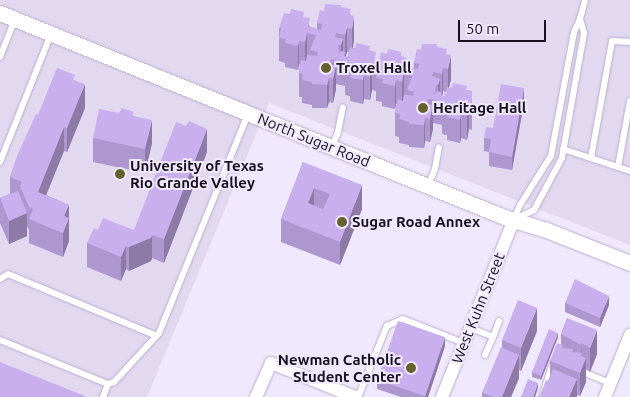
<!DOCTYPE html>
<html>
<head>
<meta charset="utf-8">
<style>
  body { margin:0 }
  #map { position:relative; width:630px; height:397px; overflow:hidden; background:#f0e8fd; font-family:Ubuntu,sans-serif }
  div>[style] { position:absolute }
  .built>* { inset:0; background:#e2d8f0 }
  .roads { filter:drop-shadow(0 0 1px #bbadce) drop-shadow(0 0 1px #bbadce) }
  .service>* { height:6px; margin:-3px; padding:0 3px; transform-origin:3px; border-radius:3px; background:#fff }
  .minor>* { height:12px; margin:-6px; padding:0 6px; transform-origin:6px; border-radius:6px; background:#fff }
  .tertiary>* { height:15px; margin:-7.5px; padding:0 7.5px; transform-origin:7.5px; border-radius:7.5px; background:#fff }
  .wall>* { inset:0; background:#ae96ce }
  .shaded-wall>* { inset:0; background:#8d7aa7 }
  .building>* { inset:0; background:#caafef }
  .dots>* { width:14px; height:14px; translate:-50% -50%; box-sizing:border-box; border:2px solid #f0e8fd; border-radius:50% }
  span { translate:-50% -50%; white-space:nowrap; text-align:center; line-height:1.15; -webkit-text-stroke:4px #f0e8fd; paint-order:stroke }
  .poi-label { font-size:15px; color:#16111c; font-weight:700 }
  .left { translate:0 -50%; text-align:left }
  .right { translate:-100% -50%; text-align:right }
  .street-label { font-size:15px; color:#16111c }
  .scale { position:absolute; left:458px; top:20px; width:88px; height:22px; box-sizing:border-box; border:2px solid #16111c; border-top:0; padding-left:6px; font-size:15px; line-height:18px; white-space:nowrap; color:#16111c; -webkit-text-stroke:4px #f0e8fd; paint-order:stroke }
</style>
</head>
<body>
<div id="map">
  <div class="built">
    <i style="clip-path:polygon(0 0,630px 0,630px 245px,269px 103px,147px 397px,0 397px)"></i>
  </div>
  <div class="roads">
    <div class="service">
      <i style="left:0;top:57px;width:41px;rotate:-68.5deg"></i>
      <i style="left:332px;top:147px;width:16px;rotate:-68deg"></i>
      <i style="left:338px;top:132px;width:25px;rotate:-79deg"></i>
      <i style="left:563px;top:149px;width:71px;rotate:18.2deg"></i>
      <i style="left:591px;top:158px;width:119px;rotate:-79.8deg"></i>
      <i style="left:612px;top:41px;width:18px;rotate:3deg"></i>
      <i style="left:0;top:162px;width:138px;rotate:-68.3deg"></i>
      <i style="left:618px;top:167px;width:67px;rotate:-79.7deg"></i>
      <i style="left:428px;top:186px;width:18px;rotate:-68deg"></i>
      <i style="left:435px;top:169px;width:22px;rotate:-80deg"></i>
      <i style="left:517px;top:218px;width:19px;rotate:-25deg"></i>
      <i style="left:534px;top:210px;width:59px;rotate:-61.7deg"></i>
      <i style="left:562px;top:158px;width:127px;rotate:-80deg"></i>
      <i style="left:584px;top:33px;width:15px;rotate:-106deg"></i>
      <i style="left:514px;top:219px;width:15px;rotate:-67deg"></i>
      <i style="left:520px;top:205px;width:58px;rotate:-57.7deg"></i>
      <i style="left:551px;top:156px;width:126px;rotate:-79.5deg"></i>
      <i style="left:574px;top:32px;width:14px;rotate:-65deg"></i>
      <i style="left:580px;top:19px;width:20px;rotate:-75deg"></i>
      <i style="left:0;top:279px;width:9px;rotate:-32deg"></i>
      <i style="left:8px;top:274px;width:161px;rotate:22.6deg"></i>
      <i style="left:471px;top:328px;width:24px;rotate:22deg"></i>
      <i style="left:493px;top:337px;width:17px;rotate:-69deg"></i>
      <i style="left:0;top:340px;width:117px;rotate:22.2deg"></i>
      <i style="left:108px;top:384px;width:6px;rotate:-18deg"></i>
      <i style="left:114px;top:382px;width:67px;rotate:-47.4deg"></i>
      <i style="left:159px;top:333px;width:236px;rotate:-67.9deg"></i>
      <i style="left:485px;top:355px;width:20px;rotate:-66deg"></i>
      <i style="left:578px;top:370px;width:35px;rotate:22deg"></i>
      <i style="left:103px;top:397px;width:14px;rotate:-69deg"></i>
      <i style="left:358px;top:397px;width:77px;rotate:-67.8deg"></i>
      <i style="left:387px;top:326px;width:17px;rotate:-24deg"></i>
      <i style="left:403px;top:319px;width:66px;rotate:21.5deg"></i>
      <i style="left:542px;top:397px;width:36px;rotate:-72deg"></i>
    </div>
    <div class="minor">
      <i style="left:256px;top:397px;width:37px;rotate:-66deg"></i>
      <i style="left:271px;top:363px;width:91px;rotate:22deg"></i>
      <i style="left:442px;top:397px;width:191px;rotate:-67.9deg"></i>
      <i style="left:605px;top:397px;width:67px;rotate:-68deg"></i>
    </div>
    <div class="tertiary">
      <i style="left:0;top:13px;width:547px;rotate:22.02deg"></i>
      <i style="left:507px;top:218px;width:39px;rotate:17deg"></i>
      <i style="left:544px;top:229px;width:92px;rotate:21.6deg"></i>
    </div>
  </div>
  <div class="wall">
    <i style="clip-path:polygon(evenodd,341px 7px,351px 15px,354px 39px,353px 48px,370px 51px,376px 61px,379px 62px,401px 57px,407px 67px,414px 68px,414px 63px,421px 50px,437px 47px,447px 55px,451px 79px,449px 88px,472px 91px,472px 130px,469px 129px,467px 140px,461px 138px,460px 143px,447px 140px,447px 135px,442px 134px,442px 125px,433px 123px,433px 129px,430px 142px,425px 141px,424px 148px,409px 147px,409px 145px,399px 143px,399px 137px,395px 136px,395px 113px,397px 104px,396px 104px,395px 109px,382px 106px,382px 102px,376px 101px,376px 91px,372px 90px,370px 100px,364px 99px,363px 104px,350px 101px,350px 96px,345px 95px,345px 86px,336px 84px,336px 89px,333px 103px,329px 102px,327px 108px,312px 108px,312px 105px,302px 103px,302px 97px,299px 97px,299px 73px,300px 65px,299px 64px,298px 70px,285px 67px,285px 63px,279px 61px,279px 28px,304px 17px,310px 27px,317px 29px,317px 23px,324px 11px,341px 7px,347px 52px,349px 52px,348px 56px,346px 56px,347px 52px,341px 7px,443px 91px,446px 92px,445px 96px,442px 96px,443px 91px)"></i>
    <i style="clip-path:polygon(75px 80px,85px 108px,67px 152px,64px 151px,46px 195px,69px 205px,69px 241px,63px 257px,29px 243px,29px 230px,27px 226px,27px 236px,9px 244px,0 223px,0 198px,10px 194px,10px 177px,38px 115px)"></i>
    <i style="clip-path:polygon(524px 102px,512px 170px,489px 166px,489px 152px,484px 151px,484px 138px,493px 128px)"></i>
    <i style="clip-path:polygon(119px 113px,134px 116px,152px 143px,145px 173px,93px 162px,93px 138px)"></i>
    <i style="clip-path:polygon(207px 152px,164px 263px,152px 258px,151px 261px,129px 271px,126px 269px,121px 281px,87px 267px,87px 243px,98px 230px,134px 230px)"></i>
    <i style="clip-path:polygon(303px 162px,362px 209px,340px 265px,281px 242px,281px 219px)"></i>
    <i style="clip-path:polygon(565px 303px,609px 305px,600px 327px,565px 312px)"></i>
    <i style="clip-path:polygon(567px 318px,597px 354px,590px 372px,586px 369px,586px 382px,580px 396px,577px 395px,577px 397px,548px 381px,550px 376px,550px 361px,561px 345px,561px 334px)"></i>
    <i style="clip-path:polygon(537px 331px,521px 371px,519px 370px,519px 378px,511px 397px,482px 397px,482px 393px,502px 348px,502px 340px)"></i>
    <i style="clip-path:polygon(558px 337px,541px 380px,532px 377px,532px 372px)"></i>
    <i style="clip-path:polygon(445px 346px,428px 397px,401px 397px,377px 389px,377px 380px)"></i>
  </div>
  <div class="shaded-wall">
    <i style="clip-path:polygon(354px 16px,354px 39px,352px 53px,352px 29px)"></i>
    <i style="clip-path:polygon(347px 28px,347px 52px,345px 58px,345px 35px)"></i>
    <i style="clip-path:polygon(307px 33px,307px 56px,305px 65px,305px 42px)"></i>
    <i style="clip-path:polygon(343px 39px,343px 62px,341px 61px,341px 45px)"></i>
    <i style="clip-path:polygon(299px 41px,299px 64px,298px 70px,298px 46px)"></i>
    <i style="clip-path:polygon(451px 55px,451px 79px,448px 92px,448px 69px)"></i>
    <i style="clip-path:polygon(336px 66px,336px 89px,333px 103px,333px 79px)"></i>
    <i style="clip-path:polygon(372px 67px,372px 90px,370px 100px,370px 77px)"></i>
    <i style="clip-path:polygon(443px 68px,443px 91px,442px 98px,442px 74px)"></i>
    <i style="clip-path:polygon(404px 72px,404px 96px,402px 105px,402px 82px)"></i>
    <i style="clip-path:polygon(364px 75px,364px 99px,363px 104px,363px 80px)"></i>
    <i style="clip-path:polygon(329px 78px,329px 102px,327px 108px,327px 85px)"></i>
    <i style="clip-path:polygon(440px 79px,440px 101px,438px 101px,438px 85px)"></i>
    <i style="clip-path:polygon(396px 80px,396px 104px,395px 109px,395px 86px)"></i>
    <i style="clip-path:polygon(85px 84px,85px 108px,67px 152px,67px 128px)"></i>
    <i style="clip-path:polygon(524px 88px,524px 102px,512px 170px,512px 157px)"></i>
    <i style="clip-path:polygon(433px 105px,433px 129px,430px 142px,430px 119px)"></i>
    <i style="clip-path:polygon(469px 106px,469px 129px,467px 140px,467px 116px)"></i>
    <i style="clip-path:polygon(461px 115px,461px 138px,460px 143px,460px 120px)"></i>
    <i style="clip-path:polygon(425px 118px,425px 141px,424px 148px,424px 125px)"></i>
    <i style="clip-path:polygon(152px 120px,152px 143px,145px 173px,145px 149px)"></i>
    <i style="clip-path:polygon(64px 127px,64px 151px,38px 215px,38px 192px)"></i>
    <i style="clip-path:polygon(207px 129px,207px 152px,164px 263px,164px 239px)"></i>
    <i style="clip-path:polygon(362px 185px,362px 209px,340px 265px,340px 242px)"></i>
    <i style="clip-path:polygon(314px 188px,314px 211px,308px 203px)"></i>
    <i style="clip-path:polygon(69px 205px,69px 241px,63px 257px,63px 233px,64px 216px)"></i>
    <i style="clip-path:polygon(27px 213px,27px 236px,9px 244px,9px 221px)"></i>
    <i style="clip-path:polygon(152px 235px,152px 258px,151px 261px,129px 271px,129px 247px)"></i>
    <i style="clip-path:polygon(126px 246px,126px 269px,121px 281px,121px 257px)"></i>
    <i style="clip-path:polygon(609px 296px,609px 305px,600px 327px,600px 318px)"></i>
    <i style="clip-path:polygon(537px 308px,537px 331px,521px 371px,521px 348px)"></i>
    <i style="clip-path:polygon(597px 330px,597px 354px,590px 372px,590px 348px)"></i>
    <i style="clip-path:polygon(558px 333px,558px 337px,541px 380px,541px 376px)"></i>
    <i style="clip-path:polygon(445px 337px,445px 346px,428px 397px,425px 397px)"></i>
    <i style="clip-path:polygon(582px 343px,582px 367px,586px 358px,586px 382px,580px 396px,580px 373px,581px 370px)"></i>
    <i style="clip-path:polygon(519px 355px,519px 378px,511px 397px,502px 397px)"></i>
    <i style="clip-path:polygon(577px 379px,577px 397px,569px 397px)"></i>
    <i style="clip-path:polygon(538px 383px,538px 388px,535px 397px,533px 397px)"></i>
  </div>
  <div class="building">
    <i style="clip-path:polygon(325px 4px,341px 5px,341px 7px,351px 9px,349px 15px,354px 16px,352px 29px,347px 28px,345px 35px,336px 33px,335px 37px,343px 39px,341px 45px,338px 45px,339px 56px,340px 51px,345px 52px,344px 56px,348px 56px,350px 47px,355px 49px,356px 43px,370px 46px,369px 50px,376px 52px,374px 61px,379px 62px,381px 52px,387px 54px,388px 49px,401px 52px,401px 56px,407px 58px,405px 67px,418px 69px,419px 64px,414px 63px,417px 49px,421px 50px,422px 44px,437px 44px,437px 47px,447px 49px,446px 54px,451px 55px,448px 69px,443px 68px,442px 74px,433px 72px,432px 76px,440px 79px,438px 85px,436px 85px,434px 95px,437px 91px,441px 92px,441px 95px,445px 96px,447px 87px,452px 88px,453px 83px,467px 86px,466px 90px,472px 91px,472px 107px,469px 106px,467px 116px,461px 115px,460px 120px,447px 117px,448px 112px,442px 111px,443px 102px,428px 99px,427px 104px,433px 105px,430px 119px,425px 118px,424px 125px,409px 124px,409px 122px,399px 119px,400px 114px,395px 113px,398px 99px,403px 101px,404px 94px,413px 96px,414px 92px,407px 90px,413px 74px,404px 72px,402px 82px,396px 80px,395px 86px,382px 83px,383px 79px,376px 78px,378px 68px,372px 67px,370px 77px,364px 75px,363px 80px,350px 78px,351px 73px,345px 71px,347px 63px,331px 59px,330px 65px,336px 66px,333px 79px,329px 78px,327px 85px,312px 84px,312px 82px,302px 80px,303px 74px,299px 73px,301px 60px,306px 61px,307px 55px,317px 56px,318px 52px,310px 50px,316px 35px,307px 33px,305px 42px,299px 41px,298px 46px,285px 43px,286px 39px,279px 38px,281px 28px,279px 28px,284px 13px,290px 14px,291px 9px,304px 12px,303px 17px,310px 18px,308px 27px,321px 30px,322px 24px,317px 23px,320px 10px,324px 11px)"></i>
    <i style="clip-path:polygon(57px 68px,75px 75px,73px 80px,85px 84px,67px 128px,64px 127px,38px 192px,69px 205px,64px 216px,69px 218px,63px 233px,29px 219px,33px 209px,29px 207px,20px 186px,22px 182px,10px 177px,17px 156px,36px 114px,38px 115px)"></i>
    <i style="clip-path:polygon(501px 84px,524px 88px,512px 157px,489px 152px,491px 139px,484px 138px,486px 127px,493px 128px)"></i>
    <i style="clip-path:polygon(122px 108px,134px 112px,132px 116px,152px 120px,145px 149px,93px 138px,99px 109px,119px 113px)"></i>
    <i style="clip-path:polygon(189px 121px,207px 129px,164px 239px,152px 235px,151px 238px,129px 247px,126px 246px,121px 257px,87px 243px,94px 228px,98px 230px,103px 218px,134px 230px,176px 122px,186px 126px)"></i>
    <i style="clip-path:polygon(evenodd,303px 162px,362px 185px,340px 242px,281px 219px,303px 162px,314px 188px,330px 194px,323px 209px,308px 203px,314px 188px)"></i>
    <i style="clip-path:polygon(18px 191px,27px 213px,9px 221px,0 198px)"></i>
    <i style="clip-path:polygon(575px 279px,609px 296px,600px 318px,565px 303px)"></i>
    <i style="clip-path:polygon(518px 300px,537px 308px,521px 348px,502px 340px)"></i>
    <i style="clip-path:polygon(567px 318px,597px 330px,590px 348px,582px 343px,581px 345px,561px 334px)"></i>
    <i style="clip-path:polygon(398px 321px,445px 337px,425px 396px,377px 380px)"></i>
    <i style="clip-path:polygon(549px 329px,558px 333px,541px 376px,532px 372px)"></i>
    <i style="clip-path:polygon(557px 343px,563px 345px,562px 348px,573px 349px,572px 352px,582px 353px,581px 356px,586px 358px,580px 373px,550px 361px)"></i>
    <i style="clip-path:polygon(501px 347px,519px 355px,502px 397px,493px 397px,482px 393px)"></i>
    <i style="clip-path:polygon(0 362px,85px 396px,85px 397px,0 397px)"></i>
    <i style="clip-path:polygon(553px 369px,577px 379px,569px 397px,539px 397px,546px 380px,548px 381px)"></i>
    <i style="clip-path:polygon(528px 379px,538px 383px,533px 397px,521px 397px)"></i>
  </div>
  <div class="dots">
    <i style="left:326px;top:68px;background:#66622f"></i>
    <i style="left:423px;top:108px;background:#66622f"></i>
    <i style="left:120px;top:174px;background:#66622f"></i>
    <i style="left:342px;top:222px;background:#66622f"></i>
    <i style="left:411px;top:368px;background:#66622f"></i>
  </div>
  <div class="poi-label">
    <span class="left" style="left:336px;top:68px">Troxel Hall</span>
    <span class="left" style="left:433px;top:108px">Heritage Hall</span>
    <span class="left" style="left:130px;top:174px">University of Texas<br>Rio Grande Valley</span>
    <span class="left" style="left:352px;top:222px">Sugar Road Annex</span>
    <span class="right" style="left:401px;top:368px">Newman Catholic<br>Student Center</span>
  </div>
  <div class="street-label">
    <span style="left:314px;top:140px;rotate:22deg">North Sugar Road</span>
    <span style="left:478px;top:308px;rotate:-68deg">West Kuhn Street</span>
  </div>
  <div class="scale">50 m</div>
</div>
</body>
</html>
